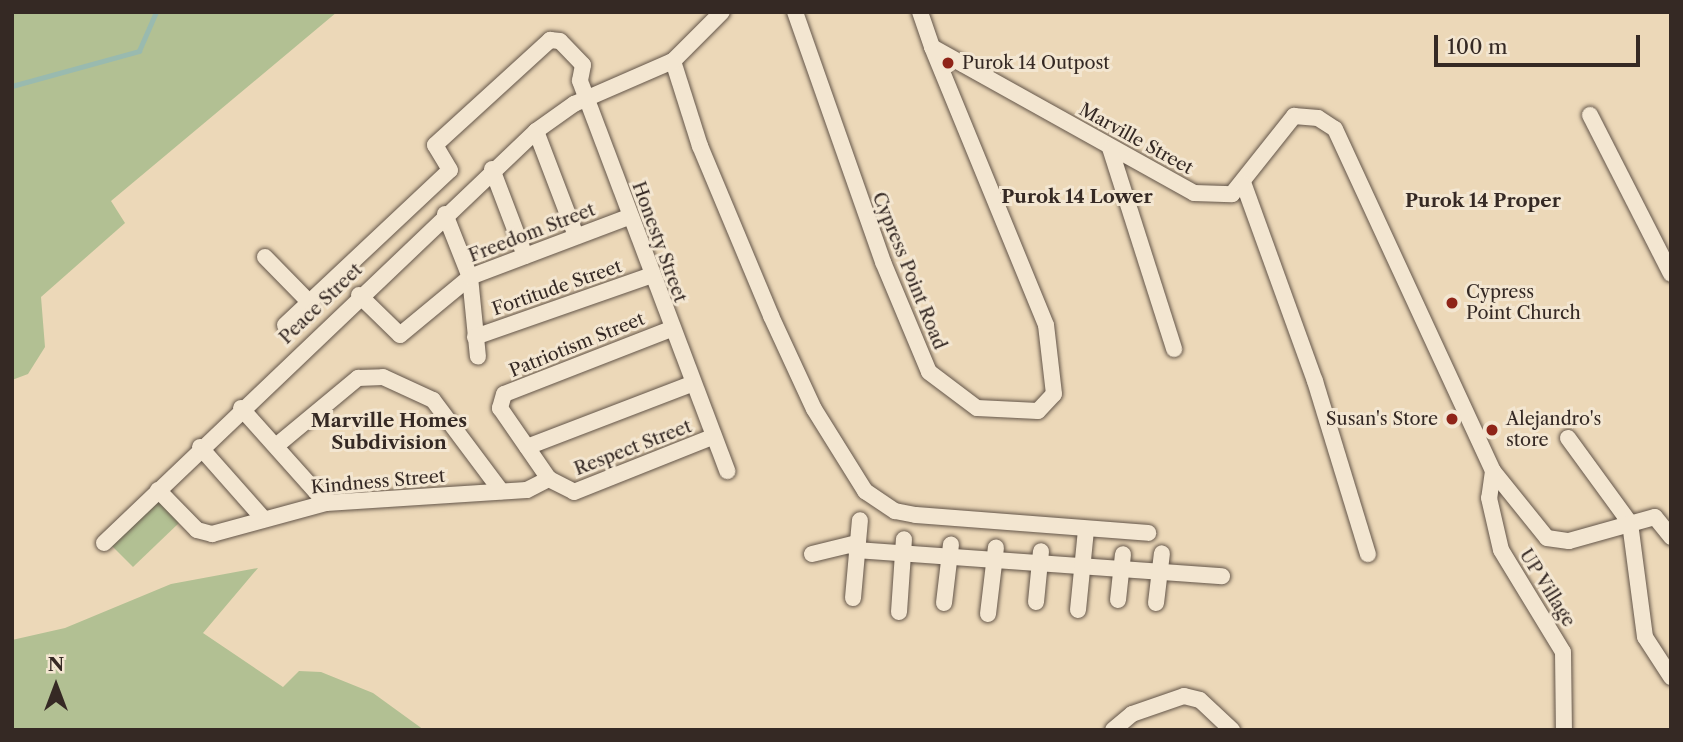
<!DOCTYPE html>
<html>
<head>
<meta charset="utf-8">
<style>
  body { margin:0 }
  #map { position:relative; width:1683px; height:742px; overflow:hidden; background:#ecd8b8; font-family:"Libre Caslon Text",serif }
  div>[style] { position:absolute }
  .green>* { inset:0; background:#b2c093 }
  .stream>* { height:4.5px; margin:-2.25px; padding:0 2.25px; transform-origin:2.25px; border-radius:2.25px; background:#99baaf }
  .roads { filter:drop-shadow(0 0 2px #635549) drop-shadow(0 0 2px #635549) }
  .minor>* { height:16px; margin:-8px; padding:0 8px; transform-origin:8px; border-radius:8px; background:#f3e6d1 }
  .dots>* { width:19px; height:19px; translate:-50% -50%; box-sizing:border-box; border:4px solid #f3e6d1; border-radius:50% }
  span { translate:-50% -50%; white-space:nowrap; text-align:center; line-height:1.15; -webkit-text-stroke:6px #f3e6d1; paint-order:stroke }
  .poi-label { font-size:18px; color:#352924 }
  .left { translate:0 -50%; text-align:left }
  .right { translate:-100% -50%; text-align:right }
  .street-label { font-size:18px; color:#352924 }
  .neighbourhood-label { font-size:19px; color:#352924; font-weight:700 }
  .frame { position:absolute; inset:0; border:14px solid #352924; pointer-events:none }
  .north { position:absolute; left:21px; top:651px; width:70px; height:70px; -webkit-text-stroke:5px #f3e6d1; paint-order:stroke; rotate:0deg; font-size:19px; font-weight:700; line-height:28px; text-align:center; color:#352924 }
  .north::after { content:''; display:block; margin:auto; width:24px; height:32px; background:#352924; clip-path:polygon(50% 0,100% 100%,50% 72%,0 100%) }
  .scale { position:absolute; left:1434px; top:35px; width:206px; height:32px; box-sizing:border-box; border:4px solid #352924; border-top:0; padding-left:9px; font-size:21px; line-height:24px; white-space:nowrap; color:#352924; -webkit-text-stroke:5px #f3e6d1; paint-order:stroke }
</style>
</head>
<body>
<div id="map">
  <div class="green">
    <i style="clip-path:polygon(12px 12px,337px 12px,111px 201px,125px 223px,41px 297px,45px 347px,28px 374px,12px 380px)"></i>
    <i style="clip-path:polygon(158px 499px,180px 522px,133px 567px,110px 544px)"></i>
    <i style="clip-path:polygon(258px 568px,203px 633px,283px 687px,299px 671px,321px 672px,373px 693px,424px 730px,12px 730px,12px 640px,65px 628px,171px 584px)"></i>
  </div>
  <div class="stream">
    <i style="left:12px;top:86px;width:132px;rotate:-15.4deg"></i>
    <i style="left:139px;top:51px;width:43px;rotate:-66.4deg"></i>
  </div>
  <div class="roads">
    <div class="minor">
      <i style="left:795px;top:12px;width:265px;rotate:70.6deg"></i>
      <i style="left:883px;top:262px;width:119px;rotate:67.3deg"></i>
      <i style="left:929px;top:372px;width:60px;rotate:36.9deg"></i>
      <i style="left:977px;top:408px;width:61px;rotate:2.8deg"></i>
      <i style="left:1038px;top:411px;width:23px;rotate:-47deg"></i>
      <i style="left:1054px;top:394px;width:69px;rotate:-96.6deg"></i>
      <i style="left:1046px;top:325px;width:300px;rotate:-112.3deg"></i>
      <i style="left:920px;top:12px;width:37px;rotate:71deg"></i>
      <i style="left:932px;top:47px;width:300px;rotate:29.1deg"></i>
      <i style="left:1194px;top:193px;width:38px;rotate:2deg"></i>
      <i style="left:1232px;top:194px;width:100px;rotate:-51.5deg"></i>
      <i style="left:1294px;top:116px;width:24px;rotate:5deg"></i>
      <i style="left:1318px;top:118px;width:20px;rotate:33deg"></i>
      <i style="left:1335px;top:129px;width:377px;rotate:65.2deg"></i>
      <i style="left:673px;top:61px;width:89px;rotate:72.4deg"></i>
      <i style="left:700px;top:146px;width:184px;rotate:67.3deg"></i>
      <i style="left:771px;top:316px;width:102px;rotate:65.2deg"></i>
      <i style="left:814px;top:409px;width:97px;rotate:58.1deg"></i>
      <i style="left:865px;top:491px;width:36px;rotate:34deg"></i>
      <i style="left:895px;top:511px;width:21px;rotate:11deg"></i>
      <i style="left:916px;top:515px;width:233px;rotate:4.4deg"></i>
      <i style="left:1590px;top:115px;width:178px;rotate:63deg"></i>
      <i style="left:536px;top:131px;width:112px;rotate:69.1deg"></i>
      <i style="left:1110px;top:148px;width:211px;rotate:72.3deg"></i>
      <i style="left:492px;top:169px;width:93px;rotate:69.2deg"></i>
      <i style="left:1244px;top:185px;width:208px;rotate:70.1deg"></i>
      <i style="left:1315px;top:381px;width:181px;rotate:73deg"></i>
      <i style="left:445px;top:214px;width:68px;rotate:68.4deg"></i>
      <i style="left:470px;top:277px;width:80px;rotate:84.3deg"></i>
      <i style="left:265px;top:257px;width:63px;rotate:45.6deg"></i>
      <i style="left:359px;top:295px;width:57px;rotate:44.3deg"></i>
      <i style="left:400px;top:335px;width:91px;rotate:-39.6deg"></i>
      <i style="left:470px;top:277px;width:170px;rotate:-20.7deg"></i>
      <i style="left:285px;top:325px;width:226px;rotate:-43.2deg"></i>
      <i style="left:450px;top:170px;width:29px;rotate:-121deg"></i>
      <i style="left:435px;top:145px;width:156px;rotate:-42.4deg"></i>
      <i style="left:550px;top:40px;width:10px;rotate:6deg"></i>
      <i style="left:560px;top:41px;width:33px;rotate:46deg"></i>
      <i style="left:583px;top:65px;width:16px;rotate:101deg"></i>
      <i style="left:580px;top:81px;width:417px;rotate:69.3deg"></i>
      <i style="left:671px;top:329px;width:179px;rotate:158.7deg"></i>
      <i style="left:504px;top:394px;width:15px;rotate:106deg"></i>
      <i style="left:500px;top:408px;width:86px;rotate:55.4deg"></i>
      <i style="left:549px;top:479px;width:28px;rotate:27deg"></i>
      <i style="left:574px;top:492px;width:149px;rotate:-21.7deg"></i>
      <i style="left:475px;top:337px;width:188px;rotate:-19.3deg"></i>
      <i style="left:241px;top:408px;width:127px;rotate:48.2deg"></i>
      <i style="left:1568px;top:438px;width:105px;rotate:53.9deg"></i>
      <i style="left:1630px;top:523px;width:115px;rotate:82.5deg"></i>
      <i style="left:1645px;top:637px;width:48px;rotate:57deg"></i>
      <i style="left:276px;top:446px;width:107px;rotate:-39.7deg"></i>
      <i style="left:358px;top:378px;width:25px;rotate:-2deg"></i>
      <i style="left:383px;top:377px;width:55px;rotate:24.7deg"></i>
      <i style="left:433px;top:400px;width:114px;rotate:53.2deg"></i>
      <i style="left:200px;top:447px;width:94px;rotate:48.5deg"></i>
      <i style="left:527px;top:447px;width:176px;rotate:-21deg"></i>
      <i style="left:1493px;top:471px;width:27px;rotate:98deg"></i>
      <i style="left:1489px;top:498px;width:53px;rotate:77deg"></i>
      <i style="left:1501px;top:550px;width:119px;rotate:58.7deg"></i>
      <i style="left:1563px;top:652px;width:78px;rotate:89.3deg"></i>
      <i style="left:1493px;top:471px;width:86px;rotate:51.1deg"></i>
      <i style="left:1547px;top:538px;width:22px;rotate:8deg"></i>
      <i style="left:1569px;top:541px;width:89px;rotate:-15.6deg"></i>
      <i style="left:1655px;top:517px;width:26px;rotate:51deg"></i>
      <i style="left:158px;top:490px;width:56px;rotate:45.7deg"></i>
      <i style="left:197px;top:530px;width:16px;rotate:15deg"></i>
      <i style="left:212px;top:534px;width:118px;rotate:-15.2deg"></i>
      <i style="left:326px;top:503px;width:201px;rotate:-3.7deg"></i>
      <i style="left:527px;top:490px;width:25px;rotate:-27deg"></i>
      <i style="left:104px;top:543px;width:597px;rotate:-43.64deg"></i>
      <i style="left:536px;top:131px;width:47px;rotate:-35.4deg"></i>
      <i style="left:574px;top:104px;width:108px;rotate:-23.5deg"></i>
      <i style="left:673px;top:61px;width:69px;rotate:-45deg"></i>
      <i style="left:856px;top:550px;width:367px;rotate:4.1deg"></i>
      <i style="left:812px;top:554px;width:46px;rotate:-13.7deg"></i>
      <i style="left:853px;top:598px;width:78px;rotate:-84.9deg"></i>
      <i style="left:1118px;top:600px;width:46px;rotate:-83.8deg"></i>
      <i style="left:1036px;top:602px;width:51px;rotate:-84.4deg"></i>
      <i style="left:944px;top:603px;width:59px;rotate:-83.2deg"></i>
      <i style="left:1156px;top:603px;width:50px;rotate:-83.2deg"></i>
      <i style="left:1078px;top:610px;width:80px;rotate:-84.3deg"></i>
      <i style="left:899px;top:612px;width:73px;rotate:-86.1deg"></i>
      <i style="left:988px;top:614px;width:67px;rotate:-83.2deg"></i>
      <i style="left:1113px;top:730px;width:25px;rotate:-40deg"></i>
      <i style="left:1132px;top:714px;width:55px;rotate:-19.1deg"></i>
      <i style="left:1184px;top:696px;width:16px;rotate:14deg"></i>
      <i style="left:1200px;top:700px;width:44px;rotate:43.2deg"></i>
    </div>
  </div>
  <div class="dots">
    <i style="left:948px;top:63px;background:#8f2418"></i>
    <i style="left:1452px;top:303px;background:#8f2418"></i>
    <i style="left:1452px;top:419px;background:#8f2418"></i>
    <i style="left:1492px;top:430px;background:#8f2418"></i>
  </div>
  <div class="poi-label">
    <span class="left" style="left:962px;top:63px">Purok 14 Outpost</span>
    <span class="left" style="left:1466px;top:303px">Cypress<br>Point Church</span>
    <span class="right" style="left:1438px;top:419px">Susan's Store</span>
    <span class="left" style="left:1506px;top:430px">Alejandro's<br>store</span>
  </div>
  <div class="street-label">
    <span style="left:1136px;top:139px;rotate:29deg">Marville Street</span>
    <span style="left:532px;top:233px;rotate:-21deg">Freedom Street</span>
    <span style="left:659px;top:242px;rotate:70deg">Honesty Street</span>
    <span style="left:909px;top:271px;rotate:68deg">Cypress Point Road</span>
    <span style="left:557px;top:288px;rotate:-19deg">Fortitude Street</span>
    <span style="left:321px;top:304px;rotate:-44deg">Peace Street</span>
    <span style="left:577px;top:345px;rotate:-22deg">Patriotism Street</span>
    <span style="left:633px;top:448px;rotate:-21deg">Respect Street</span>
    <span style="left:378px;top:482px;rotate:-5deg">Kindness Street</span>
    <span style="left:1547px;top:588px;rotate:58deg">UP Village</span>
  </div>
  <div class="neighbourhood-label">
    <span style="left:1077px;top:197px">Purok 14 Lower</span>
    <span style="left:1483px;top:201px">Purok 14 Proper</span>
    <span style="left:389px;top:432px">Marville Homes<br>Subdivision</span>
  </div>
  <div class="frame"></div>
  <div class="north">N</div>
  <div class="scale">100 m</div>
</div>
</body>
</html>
